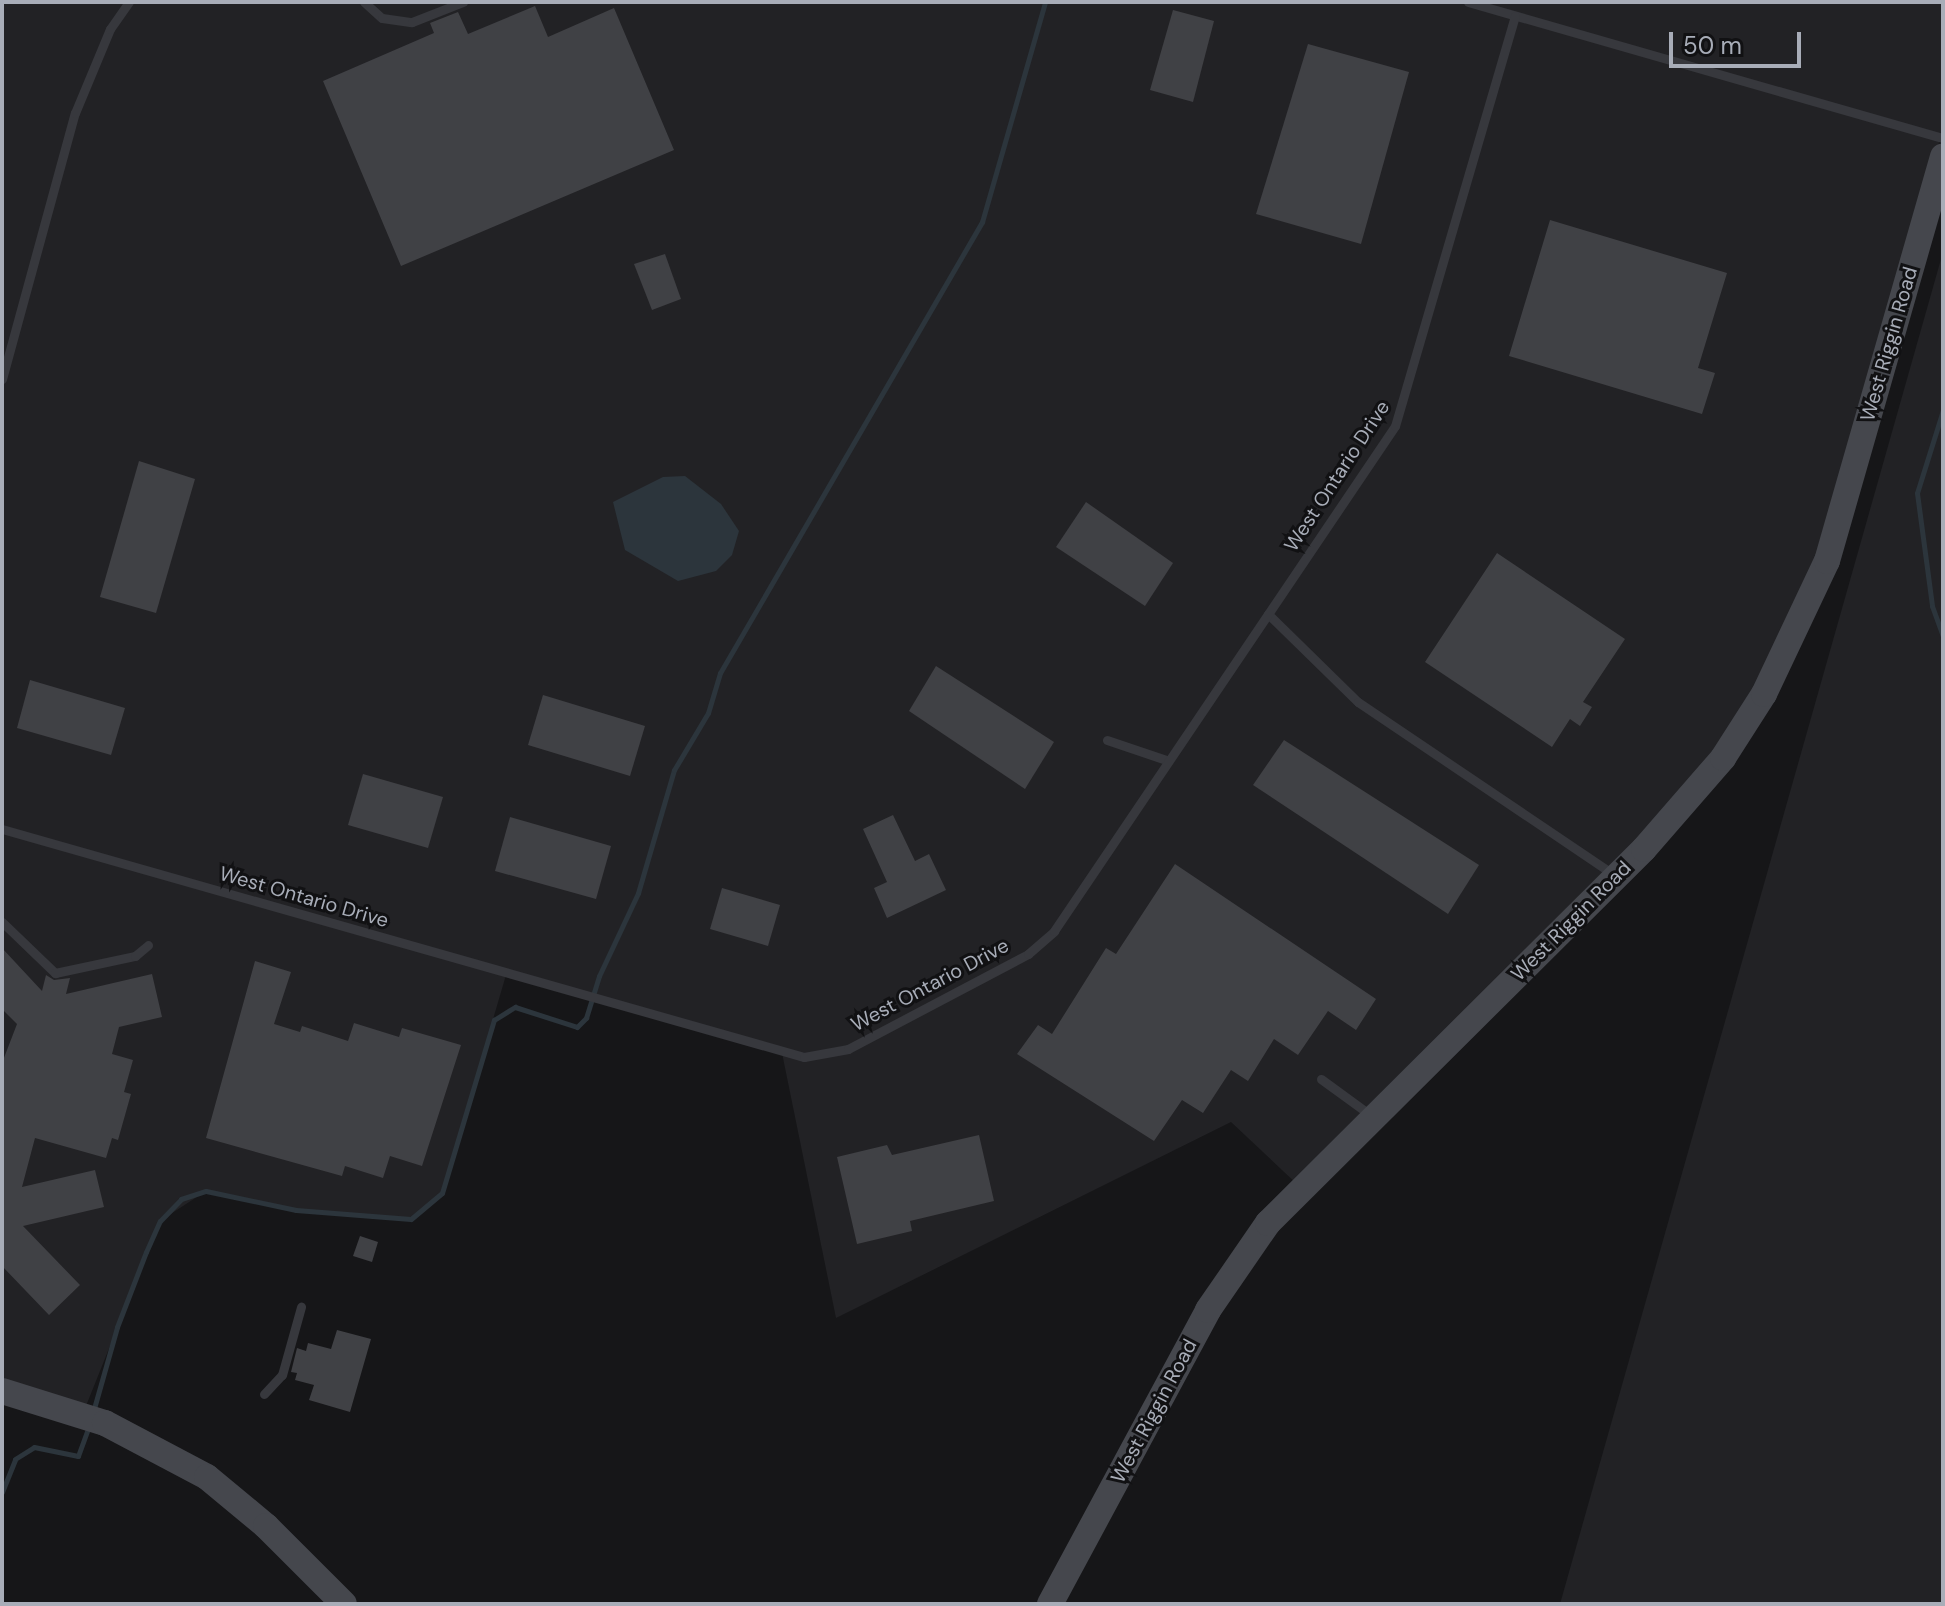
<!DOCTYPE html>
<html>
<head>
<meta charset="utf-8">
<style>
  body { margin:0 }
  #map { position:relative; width:1945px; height:1606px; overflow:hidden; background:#161618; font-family:"DM Sans",sans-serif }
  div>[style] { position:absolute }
  .built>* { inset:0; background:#222225 }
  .water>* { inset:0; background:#2c353c }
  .stream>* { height:5px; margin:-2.5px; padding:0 2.5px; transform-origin:2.5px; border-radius:2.5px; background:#2c353c }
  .building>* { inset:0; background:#404145 }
  .lane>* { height:9px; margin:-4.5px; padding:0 4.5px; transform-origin:4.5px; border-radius:4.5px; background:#37383d }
  .secondary>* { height:26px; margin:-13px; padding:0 13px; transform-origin:13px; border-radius:13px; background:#45474d }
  span { translate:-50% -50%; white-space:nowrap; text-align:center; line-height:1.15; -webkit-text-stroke:6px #111113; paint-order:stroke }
  .street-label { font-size:20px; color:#a8adb8 }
  .frame { position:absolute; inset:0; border:4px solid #a8adb8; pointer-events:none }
  .scale { position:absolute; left:1669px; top:32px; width:132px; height:36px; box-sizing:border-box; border:4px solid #a8adb8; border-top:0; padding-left:10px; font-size:24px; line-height:28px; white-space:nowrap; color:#a8adb8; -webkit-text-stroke:6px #111113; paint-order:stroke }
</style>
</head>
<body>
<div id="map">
  <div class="built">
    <i style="clip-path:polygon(2px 2px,1943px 2px,1943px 129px,1797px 631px,1723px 758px,1300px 1187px,1231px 1122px,836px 1318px,782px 1053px,506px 975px,442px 1193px,411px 1219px,296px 1210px,206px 1191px,160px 1221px,82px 1416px,2px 1393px)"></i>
    <i style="clip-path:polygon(1943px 252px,1943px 1604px,1560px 1604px,1826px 665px)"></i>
  </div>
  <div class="water">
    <i style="clip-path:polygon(685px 476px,721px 504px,739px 531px,732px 555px,716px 571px,678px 581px,625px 550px,613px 502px,663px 477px)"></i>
  </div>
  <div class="stream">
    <i style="left:1943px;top:410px;width:87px;rotate:107.4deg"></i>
    <i style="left:1917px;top:493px;width:114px;rotate:82.4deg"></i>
    <i style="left:1932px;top:606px;width:32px;rotate:70deg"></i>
    <i style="left:93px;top:1412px;width:88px;rotate:-74.2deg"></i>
    <i style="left:117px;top:1327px;width:80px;rotate:-68.9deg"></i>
    <i style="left:146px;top:1252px;width:34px;rotate:-66deg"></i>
    <i style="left:160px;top:1221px;width:30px;rotate:-46deg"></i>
    <i style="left:181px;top:1199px;width:26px;rotate:-18deg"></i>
    <i style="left:206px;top:1191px;width:92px;rotate:11.9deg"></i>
    <i style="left:296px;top:1210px;width:115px;rotate:4.5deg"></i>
    <i style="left:411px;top:1219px;width:40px;rotate:-40deg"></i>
    <i style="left:442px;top:1193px;width:181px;rotate:-73.3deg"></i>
    <i style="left:494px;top:1020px;width:25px;rotate:-32deg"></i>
    <i style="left:515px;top:1007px;width:65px;rotate:17.9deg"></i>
    <i style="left:577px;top:1027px;width:13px;rotate:-45deg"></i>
    <i style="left:586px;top:1018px;width:44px;rotate:-72.8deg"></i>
    <i style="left:599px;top:976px;width:92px;rotate:-64.8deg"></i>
    <i style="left:638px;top:893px;width:128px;rotate:-73.7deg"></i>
    <i style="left:674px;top:770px;width:66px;rotate:-59.2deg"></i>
    <i style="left:708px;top:713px;width:42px;rotate:-73.3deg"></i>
    <i style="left:720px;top:673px;width:522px;rotate:-59.85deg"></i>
    <i style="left:982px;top:222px;width:229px;rotate:-74deg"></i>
    <i style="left:2px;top:1492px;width:35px;rotate:-68deg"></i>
    <i style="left:15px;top:1459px;width:22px;rotate:-32deg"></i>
    <i style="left:34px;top:1447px;width:45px;rotate:11.6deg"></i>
    <i style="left:78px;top:1456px;width:33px;rotate:-70deg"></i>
  </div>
  <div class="building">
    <i style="clip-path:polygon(535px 6px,548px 37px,614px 8px,674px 150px,401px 266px,323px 81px,434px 33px,430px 23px,458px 12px,468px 34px)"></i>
    <i style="clip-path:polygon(1173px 10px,1214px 21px,1193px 102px,1150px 90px)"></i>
    <i style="clip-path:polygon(1308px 44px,1409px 72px,1361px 244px,1256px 214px)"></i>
    <i style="clip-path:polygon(1550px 220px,1727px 273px,1698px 368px,1715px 373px,1702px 414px,1509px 356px)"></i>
    <i style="clip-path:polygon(665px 254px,681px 299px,652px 310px,634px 264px)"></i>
    <i style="clip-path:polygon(139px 461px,195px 479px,156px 613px,100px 597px)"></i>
    <i style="clip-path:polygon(1086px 502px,1173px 563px,1145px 606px,1056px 547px)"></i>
    <i style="clip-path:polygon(1497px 553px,1625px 639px,1583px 702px,1592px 707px,1580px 726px,1570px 719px,1552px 747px,1425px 662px)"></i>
    <i style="clip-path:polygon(936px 666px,1054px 742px,1025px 789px,909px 711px)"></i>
    <i style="clip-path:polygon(30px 680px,125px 708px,111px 755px,17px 728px)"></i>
    <i style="clip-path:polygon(543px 695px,645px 726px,630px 776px,528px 745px)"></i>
    <i style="clip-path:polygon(1284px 740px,1479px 865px,1448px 914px,1253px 785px)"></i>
    <i style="clip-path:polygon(363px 774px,443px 797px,428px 848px,348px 825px)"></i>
    <i style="clip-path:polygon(893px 815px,915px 861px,929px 854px,946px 890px,887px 918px,874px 888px,887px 882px,863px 829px)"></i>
    <i style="clip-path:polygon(510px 817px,611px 846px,596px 899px,495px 871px)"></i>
    <i style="clip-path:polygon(1175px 864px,1376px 999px,1356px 1030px,1328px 1011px,1298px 1055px,1274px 1039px,1248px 1081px,1231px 1070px,1203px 1113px,1182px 1100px,1154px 1141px,1017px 1054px,1038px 1025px,1052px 1034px,1106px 948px,1116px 954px)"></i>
    <i style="clip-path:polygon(722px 888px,780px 905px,768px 946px,710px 929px)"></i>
    <i style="clip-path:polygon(2px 948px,42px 991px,46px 975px,54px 980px,70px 978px,66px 994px,152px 974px,162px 1017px,119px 1027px,112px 1054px,133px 1060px,124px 1092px,131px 1094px,118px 1140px,112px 1138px,106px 1158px,35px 1138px,22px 1187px,95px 1170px,104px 1207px,23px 1226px,80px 1285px,49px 1315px,2px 1266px,2px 1063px,17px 1024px,2px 1009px)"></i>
    <i style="clip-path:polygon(255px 961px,291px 972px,274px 1024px,300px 1032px,302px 1026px,348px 1041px,354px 1023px,399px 1037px,402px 1028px,461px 1045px,422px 1166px,390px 1156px,383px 1178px,345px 1166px,342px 1176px,206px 1138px)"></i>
    <i style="clip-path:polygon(979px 1135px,994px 1201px,910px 1221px,912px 1231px,857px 1244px,837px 1157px,887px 1145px,892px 1155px)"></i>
    <i style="clip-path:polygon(360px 1236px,378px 1242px,372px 1262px,353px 1256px)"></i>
    <i style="clip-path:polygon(337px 1330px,371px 1339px,350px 1412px,309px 1400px,314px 1385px,295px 1380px,297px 1373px,291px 1372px,297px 1348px,306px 1351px,308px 1343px,331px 1349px)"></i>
  </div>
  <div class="lane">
    <i style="left:364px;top:2px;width:24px;rotate:42deg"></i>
    <i style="left:382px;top:18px;width:30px;rotate:8deg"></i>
    <i style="left:412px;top:22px;width:55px;rotate:-21.4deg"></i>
    <i style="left:1468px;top:2px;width:494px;rotate:16deg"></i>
    <i style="left:2px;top:379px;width:276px;rotate:-74.7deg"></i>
    <i style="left:75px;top:113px;width:91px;rotate:-67.4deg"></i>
    <i style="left:110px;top:29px;width:33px;rotate:-55deg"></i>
    <i style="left:1268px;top:614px;width:126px;rotate:44.4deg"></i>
    <i style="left:1358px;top:702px;width:311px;rotate:34deg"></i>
    <i style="left:1107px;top:740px;width:65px;rotate:18.7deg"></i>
    <i style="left:2px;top:829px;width:834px;rotate:15.87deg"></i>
    <i style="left:804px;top:1057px;width:45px;rotate:-10.3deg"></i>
    <i style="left:848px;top:1049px;width:204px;rotate:-27.8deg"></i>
    <i style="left:1028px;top:954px;width:35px;rotate:-41deg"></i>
    <i style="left:1054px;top:931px;width:609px;rotate:-55.97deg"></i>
    <i style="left:1395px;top:426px;width:427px;rotate:-73.7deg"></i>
    <i style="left:2px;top:922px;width:74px;rotate:43.9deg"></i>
    <i style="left:55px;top:973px;width:82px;rotate:-12deg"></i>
    <i style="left:135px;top:956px;width:17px;rotate:-40deg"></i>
    <i style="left:1321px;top:1079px;width:63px;rotate:36deg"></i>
    <i style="left:264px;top:1394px;width:26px;rotate:-47deg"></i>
    <i style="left:282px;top:1375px;width:71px;rotate:-74.4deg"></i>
  </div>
  <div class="secondary">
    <i style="left:2px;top:1391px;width:108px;rotate:17.3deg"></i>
    <i style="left:105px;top:1423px;width:115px;rotate:27.9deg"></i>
    <i style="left:207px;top:1477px;width:77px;rotate:39.7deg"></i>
    <i style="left:266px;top:1526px;width:110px;rotate:45deg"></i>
    <i style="left:1050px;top:1604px;width:334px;rotate:-61.7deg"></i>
    <i style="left:1208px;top:1310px;width:106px;rotate:-55.4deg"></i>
    <i style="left:1268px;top:1223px;width:530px;rotate:-44.85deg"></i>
    <i style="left:1644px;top:849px;width:121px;rotate:-49deg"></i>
    <i style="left:1723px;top:758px;width:76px;rotate:-57.4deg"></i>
    <i style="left:1764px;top:694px;width:147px;rotate:-64.7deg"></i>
    <i style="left:1827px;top:561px;width:421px;rotate:-74deg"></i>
  </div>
  <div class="street-label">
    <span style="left:1889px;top:344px;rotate:-74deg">West Riggin Road</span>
    <span style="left:1337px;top:476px;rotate:-57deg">West Ontario Drive</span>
    <span style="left:304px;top:897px;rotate:16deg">West Ontario Drive</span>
    <span style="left:1571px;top:921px;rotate:-45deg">West Riggin Road</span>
    <span style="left:930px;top:985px;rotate:-28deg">West Ontario Drive</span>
    <span style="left:1154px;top:1411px;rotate:-62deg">West Riggin Road</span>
  </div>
  <div class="frame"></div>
  <div class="scale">50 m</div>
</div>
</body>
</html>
